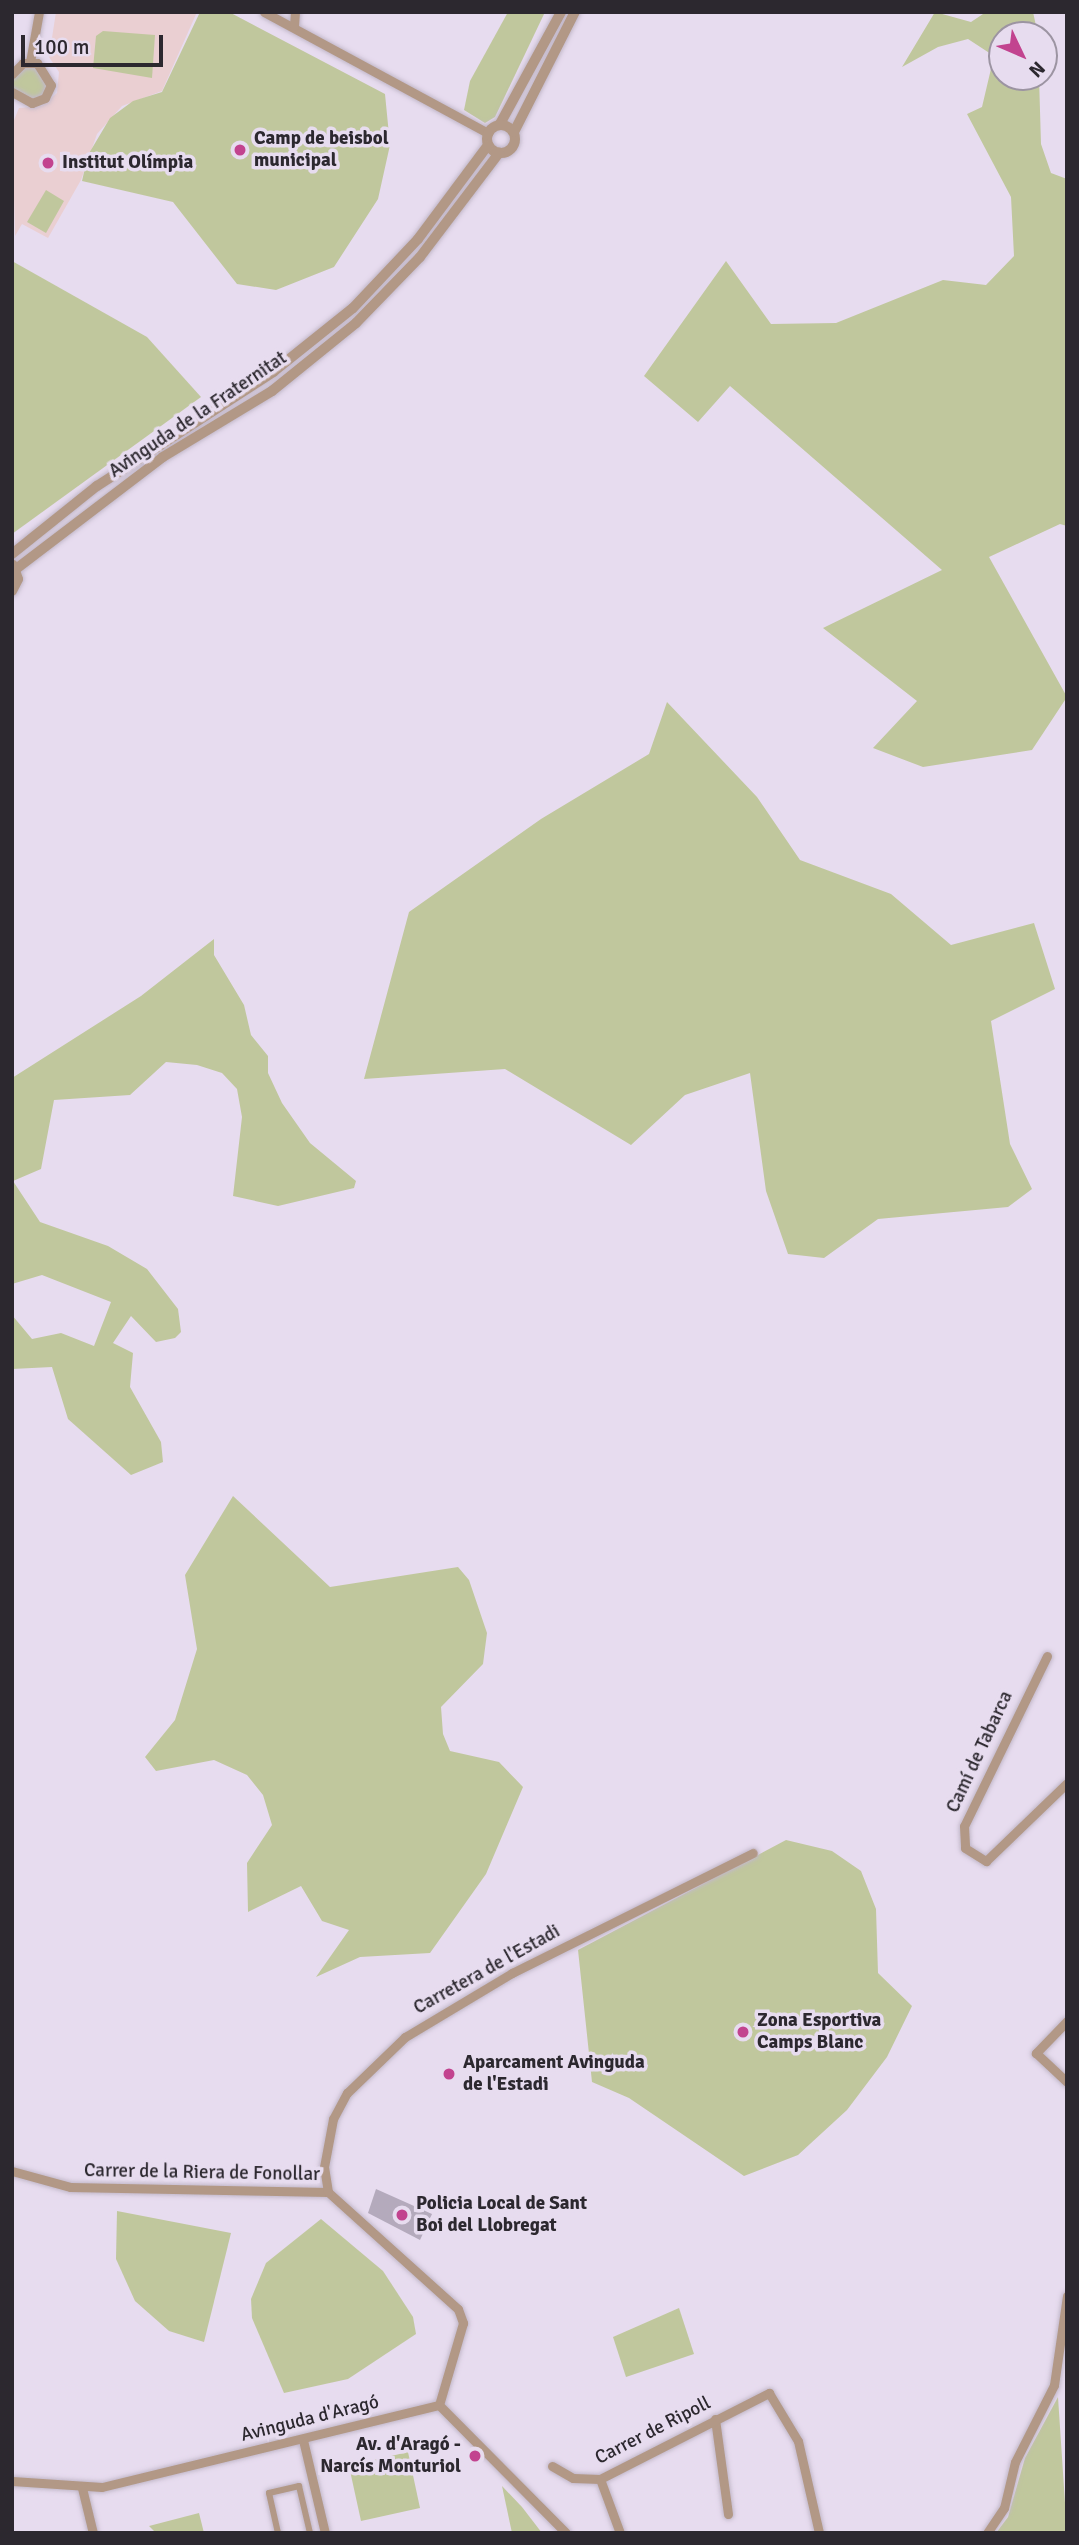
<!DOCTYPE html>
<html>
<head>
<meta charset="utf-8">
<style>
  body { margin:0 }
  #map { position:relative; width:1079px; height:2545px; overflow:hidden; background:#e7dcef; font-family:Signika,sans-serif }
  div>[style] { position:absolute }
  .industrial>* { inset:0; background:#eacfd2 }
  .green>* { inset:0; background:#c0c79d }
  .round { border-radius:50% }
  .building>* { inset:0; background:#b4aabc }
  .roads { filter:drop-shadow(0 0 2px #c2b8c9) drop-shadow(0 0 2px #c2b8c9) }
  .pedestrian>* { height:6px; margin:-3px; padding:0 3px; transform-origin:3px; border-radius:3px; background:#b29886 }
  .minor>* { height:9px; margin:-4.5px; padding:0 4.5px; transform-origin:4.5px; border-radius:4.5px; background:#b29886 }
  .tertiary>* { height:10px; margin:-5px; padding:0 5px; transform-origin:5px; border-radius:5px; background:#b29886 }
  .tertiary>.ring { margin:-5px; padding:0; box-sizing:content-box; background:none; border:10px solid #b29886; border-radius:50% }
  .dots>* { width:19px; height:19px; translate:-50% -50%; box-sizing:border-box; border:4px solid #e7dcef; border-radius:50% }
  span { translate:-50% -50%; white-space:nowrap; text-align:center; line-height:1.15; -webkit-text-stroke:7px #e7dcef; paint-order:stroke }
  .poi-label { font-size:19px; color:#2c282f; font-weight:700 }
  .left { translate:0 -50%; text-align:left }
  .right { translate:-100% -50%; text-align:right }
  .street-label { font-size:19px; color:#2c282f }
  .frame { position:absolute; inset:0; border:14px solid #2c282f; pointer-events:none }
  .north { position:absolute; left:988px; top:21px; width:70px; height:70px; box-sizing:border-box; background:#e7dcef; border:2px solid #9c94a2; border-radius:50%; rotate:134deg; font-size:19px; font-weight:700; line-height:28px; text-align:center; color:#2c282f }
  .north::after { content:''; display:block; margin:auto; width:24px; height:32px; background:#c2438f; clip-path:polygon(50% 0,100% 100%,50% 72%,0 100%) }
  .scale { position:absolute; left:21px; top:35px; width:142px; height:32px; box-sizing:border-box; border:4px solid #2c282f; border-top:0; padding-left:9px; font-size:21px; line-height:24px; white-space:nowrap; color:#2c282f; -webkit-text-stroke:5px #e7dcef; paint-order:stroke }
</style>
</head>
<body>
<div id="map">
  <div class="industrial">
    <i style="clip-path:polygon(56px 12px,197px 12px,162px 91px,122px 106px,97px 134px,81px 180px,48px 238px,22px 224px,15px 236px,12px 125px,19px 108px,42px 106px,57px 93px,59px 72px,49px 57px)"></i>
  </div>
  <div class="green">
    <i style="clip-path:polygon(200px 12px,229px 12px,385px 94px,390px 145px,378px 199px,334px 267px,276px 290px,237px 284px,173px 202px,82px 181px,88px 155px,110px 118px,133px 101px,162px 92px)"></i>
    <i style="clip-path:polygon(508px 12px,545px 12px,495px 117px,485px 123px,464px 110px,470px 81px)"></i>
    <i style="clip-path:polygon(935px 12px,971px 22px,986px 12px,1033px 12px,1038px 35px,1002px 35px,1002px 77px,1039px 77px,1041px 144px,1051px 173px,1067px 179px,1067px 526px,1060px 524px,989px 557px,1067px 697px,1032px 750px,923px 767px,873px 748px,917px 701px,823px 628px,942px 570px,730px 386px,698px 422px,644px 376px,726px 261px,771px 324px,836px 323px,943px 280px,986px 285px,1014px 256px,1011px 197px,967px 114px,982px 107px,994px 56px,968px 39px,938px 47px,902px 67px)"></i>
    <i style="clip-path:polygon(103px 31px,155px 35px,152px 78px,93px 68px,96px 36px)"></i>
    <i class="round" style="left:13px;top:66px;width:34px;height:34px"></i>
    <i style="clip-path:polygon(46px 190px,64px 201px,46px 233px,27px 222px)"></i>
    <i style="clip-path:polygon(12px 261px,147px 337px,201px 397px,12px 534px)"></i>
    <i style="clip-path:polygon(667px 702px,757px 797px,800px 860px,891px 894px,951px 945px,1034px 923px,1055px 989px,991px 1021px,1010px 1144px,1032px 1189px,1008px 1207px,878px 1219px,824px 1258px,788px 1254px,766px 1191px,750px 1073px,685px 1095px,631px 1145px,505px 1069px,364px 1079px,409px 912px,541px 819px,649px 754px)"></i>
    <i style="clip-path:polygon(214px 939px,214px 955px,244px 1005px,251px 1035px,268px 1056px,268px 1073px,282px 1103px,310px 1143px,356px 1181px,354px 1188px,278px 1206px,233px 1196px,242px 1117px,237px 1089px,222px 1073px,197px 1065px,166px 1062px,130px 1095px,54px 1100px,41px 1169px,13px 1181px,40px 1222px,108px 1246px,147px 1269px,178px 1309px,181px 1332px,175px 1338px,156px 1342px,131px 1316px,113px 1343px,133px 1353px,130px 1387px,161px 1442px,163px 1462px,131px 1475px,68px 1419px,52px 1367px,12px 1369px,12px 1315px,32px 1339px,61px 1333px,94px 1346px,111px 1302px,42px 1275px,12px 1284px,12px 1078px,141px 996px)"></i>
    <i style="clip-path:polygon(233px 1496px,330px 1587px,458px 1567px,469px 1580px,487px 1633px,483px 1664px,441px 1707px,443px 1734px,450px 1751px,499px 1762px,523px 1787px,486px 1874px,430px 1953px,360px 1957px,316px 1977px,349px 1930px,322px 1921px,301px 1886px,248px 1912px,247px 1863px,272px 1825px,263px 1795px,247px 1775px,214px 1760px,156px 1771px,145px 1757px,175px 1720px,197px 1649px,185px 1575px)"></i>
    <i style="clip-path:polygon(786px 1840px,832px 1851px,861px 1871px,876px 1909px,878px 1973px,912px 2006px,887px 2057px,847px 2110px,798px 2155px,744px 2176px,629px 2098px,592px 2082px,578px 1950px)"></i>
    <i style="clip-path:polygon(117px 2211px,231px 2233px,204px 2342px,169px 2331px,135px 2301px,116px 2259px)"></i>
    <i style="clip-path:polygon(321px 2219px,383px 2271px,413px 2317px,416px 2334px,348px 2379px,284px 2393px,252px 2318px,251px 2299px,266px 2263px)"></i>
    <i style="clip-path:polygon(679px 2308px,694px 2354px,626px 2377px,613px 2337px)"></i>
    <i style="clip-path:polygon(1058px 2397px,1067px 2533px,996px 2533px,1008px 2517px,1025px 2458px)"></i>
    <i style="clip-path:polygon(408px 2452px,420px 2508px,361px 2521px,349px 2466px)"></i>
    <i style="clip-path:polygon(502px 2486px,522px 2507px,542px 2533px,512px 2533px)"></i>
    <i style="clip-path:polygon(199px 2513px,204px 2533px,156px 2533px,149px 2526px)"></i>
  </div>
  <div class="building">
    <i style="clip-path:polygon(376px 2189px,432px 2214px,420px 2240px,368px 2213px)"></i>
  </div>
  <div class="roads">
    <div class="pedestrian">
      <i style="left:278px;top:2533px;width:41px;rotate:-102.7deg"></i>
      <i style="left:269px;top:2493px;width:31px;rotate:-13deg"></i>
      <i style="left:299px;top:2486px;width:48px;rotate:76.8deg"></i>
    </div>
    <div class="minor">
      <i style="left:264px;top:12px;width:255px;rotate:28.4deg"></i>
      <i style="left:294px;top:26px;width:14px;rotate:-86deg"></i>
      <i style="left:30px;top:62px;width:51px;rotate:-79.8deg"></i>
      <i style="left:12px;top:74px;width:16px;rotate:-45deg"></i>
      <i style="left:23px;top:63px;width:14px"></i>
      <i style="left:37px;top:63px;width:26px;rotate:58deg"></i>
      <i style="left:51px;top:85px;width:14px;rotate:115deg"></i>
      <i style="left:45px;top:98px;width:14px;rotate:159deg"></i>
      <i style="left:32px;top:103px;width:23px;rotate:-151deg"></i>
      <i style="left:1047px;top:1656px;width:189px;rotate:116deg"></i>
      <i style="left:964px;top:1826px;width:22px;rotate:87deg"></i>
      <i style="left:965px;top:1848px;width:25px;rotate:32deg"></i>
      <i style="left:986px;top:1861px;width:112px;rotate:-43.9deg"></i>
      <i style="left:1067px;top:2021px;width:45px;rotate:134.1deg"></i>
      <i style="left:1036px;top:2053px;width:42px;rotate:43.1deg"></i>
      <i style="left:12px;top:2171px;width:60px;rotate:15.4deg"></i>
      <i style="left:70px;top:2187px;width:258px;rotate:1.1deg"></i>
      <i style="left:328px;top:2192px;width:175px;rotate:42deg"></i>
      <i style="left:458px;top:2309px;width:15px;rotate:70deg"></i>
      <i style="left:463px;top:2323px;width:85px;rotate:106.3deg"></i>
      <i style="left:328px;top:2192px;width:25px;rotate:-99deg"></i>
      <i style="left:324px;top:2167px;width:49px;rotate:-79.4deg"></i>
      <i style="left:333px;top:2119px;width:30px;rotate:-62deg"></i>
      <i style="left:347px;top:2093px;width:81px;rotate:-44deg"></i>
      <i style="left:405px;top:2037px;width:125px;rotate:-30.9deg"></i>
      <i style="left:512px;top:1973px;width:269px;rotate:-26.5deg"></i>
      <i style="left:439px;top:2405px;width:180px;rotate:45.2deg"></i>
      <i style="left:715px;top:2419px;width:96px;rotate:82.2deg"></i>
      <i style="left:303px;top:2440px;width:96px;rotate:76.7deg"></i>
      <i style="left:552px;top:2466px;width:24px;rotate:30deg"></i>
      <i style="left:573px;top:2478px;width:27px;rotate:2deg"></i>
      <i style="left:600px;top:2479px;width:190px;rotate:-27deg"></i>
      <i style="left:769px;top:2393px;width:56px;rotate:58.9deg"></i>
      <i style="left:798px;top:2441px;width:94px;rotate:77.1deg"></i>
      <i style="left:600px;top:2479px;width:58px;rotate:69.7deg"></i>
      <i style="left:12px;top:2481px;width:90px;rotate:3.8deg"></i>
      <i style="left:102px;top:2487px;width:347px;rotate:-13.7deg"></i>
      <i style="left:82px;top:2488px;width:46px;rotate:76.3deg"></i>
      <i style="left:987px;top:2533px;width:30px;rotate:-56deg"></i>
      <i style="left:1004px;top:2508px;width:47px;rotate:-76.6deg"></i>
      <i style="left:1015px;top:2462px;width:86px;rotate:-63.1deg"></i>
      <i style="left:1054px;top:2385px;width:90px;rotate:-81.7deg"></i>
    </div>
    <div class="tertiary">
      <i style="left:500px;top:124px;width:128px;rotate:-61.4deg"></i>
      <i class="ring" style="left:487px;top:125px;width:18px;height:18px"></i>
      <i style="left:514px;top:132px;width:135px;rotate:-63.1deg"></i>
      <i style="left:12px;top:554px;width:109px;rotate:-38.7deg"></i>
      <i style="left:97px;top:486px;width:210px;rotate:-32.9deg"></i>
      <i style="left:273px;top:372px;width:102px;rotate:-38.7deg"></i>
      <i style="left:353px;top:308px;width:95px;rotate:-46.7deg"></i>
      <i style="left:418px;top:239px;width:117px;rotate:-53.3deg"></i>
      <i style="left:16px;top:569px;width:185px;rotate:-37.3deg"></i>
      <i style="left:163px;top:457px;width:127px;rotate:-31.2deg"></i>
      <i style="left:272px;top:391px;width:108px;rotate:-39deg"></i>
      <i style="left:356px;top:323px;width:92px;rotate:-45.9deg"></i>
      <i style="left:420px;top:257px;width:131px;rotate:-52.8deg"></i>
      <i style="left:12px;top:591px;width:13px;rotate:-63deg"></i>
      <i style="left:18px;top:579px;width:15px;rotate:-110deg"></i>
    </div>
  </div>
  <div class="dots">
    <i style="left:240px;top:150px;background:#c2438f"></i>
    <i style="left:48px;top:163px;background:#c2438f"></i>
    <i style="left:743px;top:2032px;background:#c2438f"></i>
    <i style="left:449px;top:2074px;background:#c2438f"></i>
    <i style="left:402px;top:2215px;background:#c2438f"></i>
    <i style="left:475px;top:2456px;background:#c2438f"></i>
  </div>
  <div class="poi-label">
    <span class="left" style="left:254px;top:150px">Camp de beisbol<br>municipal</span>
    <span class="left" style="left:62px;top:163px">Institut Olímpia</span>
    <span class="left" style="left:757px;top:2032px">Zona Esportiva<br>Camps Blanc</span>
    <span class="left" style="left:463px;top:2074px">Aparcament Avinguda<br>de l'Estadi</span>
    <span class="left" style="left:416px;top:2215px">Policia Local de Sant<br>Boi del Llobregat</span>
    <span class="right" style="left:461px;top:2456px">Av. d'Aragó -<br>Narcís Monturiol</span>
  </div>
  <div class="street-label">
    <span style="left:198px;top:415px;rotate:-34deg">Avinguda de la Fraternitat</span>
    <span style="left:980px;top:1752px;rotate:-65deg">Camí de Tabarca</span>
    <span style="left:487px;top:1970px;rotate:-29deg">Carretera de l'Estadi</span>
    <span style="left:202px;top:2173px;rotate:1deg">Carrer de la Riera de Fonollar</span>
    <span style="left:310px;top:2419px;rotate:-14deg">Avinguda d'Aragó</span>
    <span style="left:653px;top:2431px;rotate:-27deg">Carrer de Ripoll</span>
  </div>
  <div class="frame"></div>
  <div class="north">N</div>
  <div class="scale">100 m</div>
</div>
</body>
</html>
